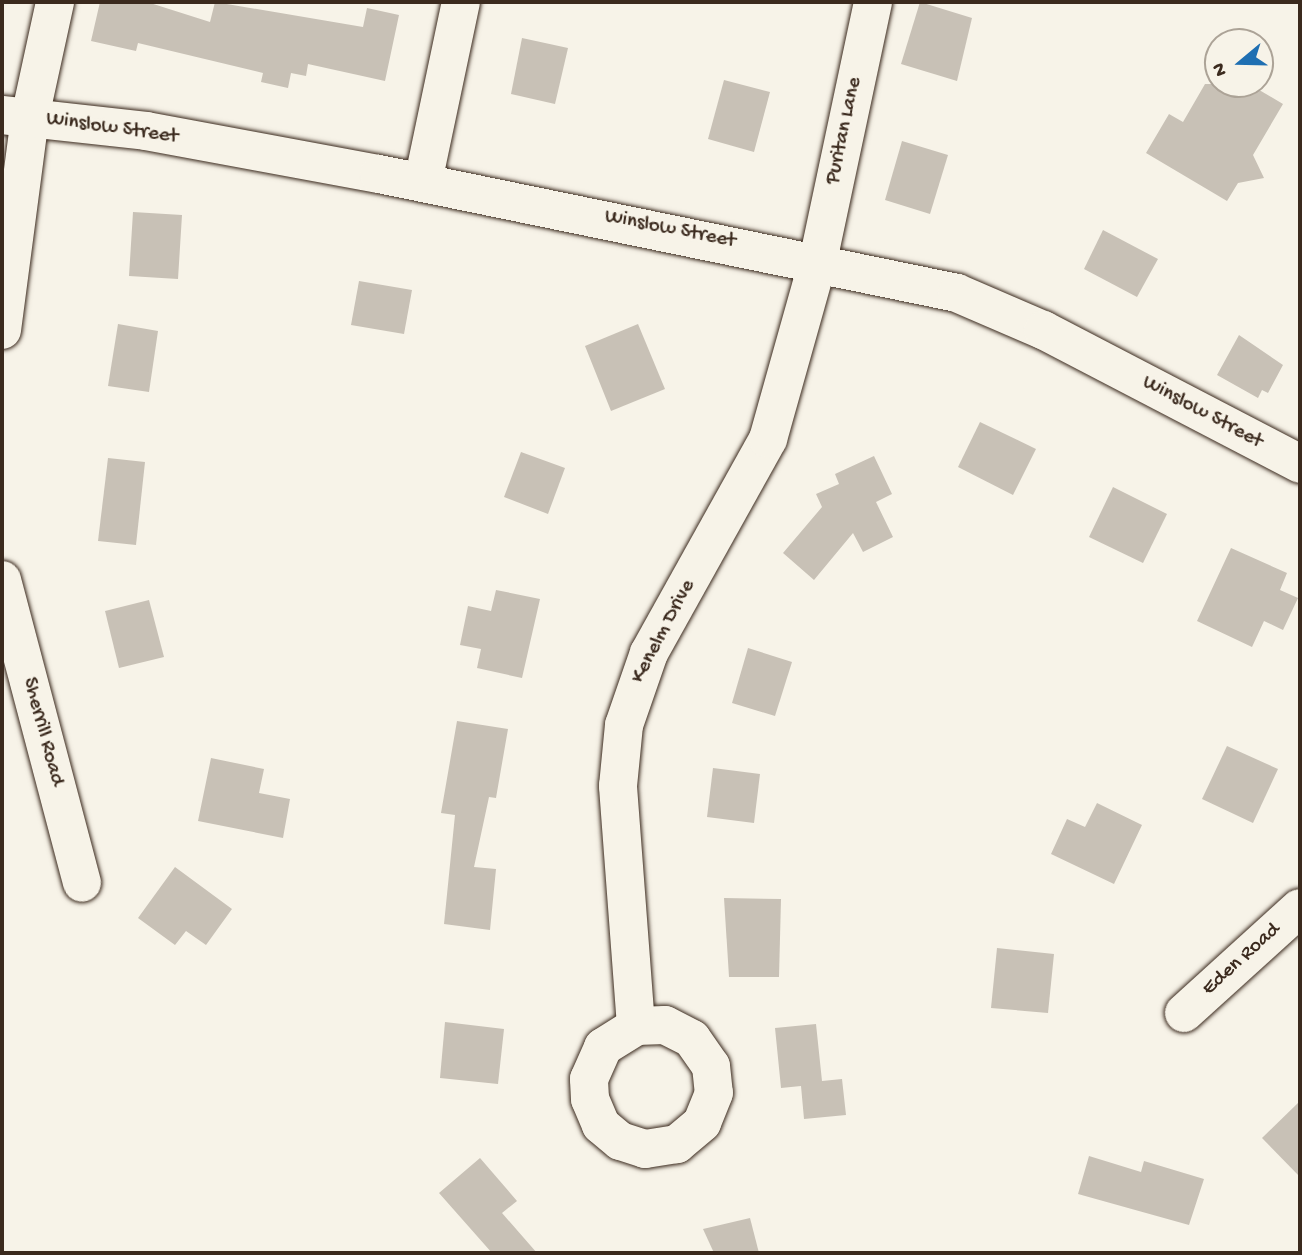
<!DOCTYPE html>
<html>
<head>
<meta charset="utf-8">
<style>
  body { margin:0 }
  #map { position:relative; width:1302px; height:1255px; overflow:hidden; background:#f7f3e8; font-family:"Gochi Hand",sans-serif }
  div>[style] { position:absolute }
  .building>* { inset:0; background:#c8c1b6 }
  .roads { filter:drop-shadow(0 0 2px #3b2a1e) drop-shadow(0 0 2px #3b2a1e) }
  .street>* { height:38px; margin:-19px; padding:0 19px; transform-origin:19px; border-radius:19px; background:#f7f3e8 }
  .secondary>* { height:38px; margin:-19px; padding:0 19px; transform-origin:19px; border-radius:19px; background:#f7f3e8 }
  span { translate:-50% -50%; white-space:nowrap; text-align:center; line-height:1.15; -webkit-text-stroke:5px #f7f3e8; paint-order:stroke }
  .street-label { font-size:21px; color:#3b2a1e }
  .frame { position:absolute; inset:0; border:4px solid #3b2a1e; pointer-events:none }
  .north { position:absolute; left:1204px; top:28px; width:70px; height:70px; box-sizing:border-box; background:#f7f3e8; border:2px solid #aca397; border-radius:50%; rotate:251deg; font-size:19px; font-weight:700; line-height:28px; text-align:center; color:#3b2a1e }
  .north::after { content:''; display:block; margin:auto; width:24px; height:32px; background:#1f6fb2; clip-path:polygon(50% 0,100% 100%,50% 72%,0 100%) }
</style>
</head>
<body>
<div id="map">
  <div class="building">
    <i style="clip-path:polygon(100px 2px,147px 2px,210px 22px,215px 2px,363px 27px,367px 8px,399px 15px,385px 81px,308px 64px,306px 76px,291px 73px,288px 88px,261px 82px,263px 73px,138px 43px,136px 51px,91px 41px)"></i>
    <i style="clip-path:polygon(920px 2px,972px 18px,957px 81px,901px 64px)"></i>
    <i style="clip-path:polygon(522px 38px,568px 48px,555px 104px,511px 94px)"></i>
    <i style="clip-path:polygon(724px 80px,770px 92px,754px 152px,708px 139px)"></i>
    <i style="clip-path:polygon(1205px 84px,1249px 84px,1283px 104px,1253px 155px,1264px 178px,1238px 183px,1227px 201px,1146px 153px,1169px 114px,1183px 122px)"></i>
    <i style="clip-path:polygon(902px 141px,948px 155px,930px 214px,885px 200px)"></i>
    <i style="clip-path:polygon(133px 212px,182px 215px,178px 279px,129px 276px)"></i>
    <i style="clip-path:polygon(1103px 230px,1158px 259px,1137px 297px,1084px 269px)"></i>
    <i style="clip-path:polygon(359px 281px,412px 290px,404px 334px,351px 325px)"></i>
    <i style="clip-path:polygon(118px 324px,158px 331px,149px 392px,108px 386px)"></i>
    <i style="clip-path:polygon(638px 324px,665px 389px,611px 411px,585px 346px)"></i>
    <i style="clip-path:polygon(1239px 335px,1283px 365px,1268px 393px,1262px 390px,1258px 398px,1217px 375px)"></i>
    <i style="clip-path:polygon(980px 422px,1036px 449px,1013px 495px,958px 467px)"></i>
    <i style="clip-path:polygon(521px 452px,565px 468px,548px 514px,504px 497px)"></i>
    <i style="clip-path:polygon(874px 456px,892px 494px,876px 502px,893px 537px,863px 552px,853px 533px,814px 580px,783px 553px,822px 507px,816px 494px,839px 484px,835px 474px)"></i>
    <i style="clip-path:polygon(108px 458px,145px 462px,136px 545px,98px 541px)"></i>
    <i style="clip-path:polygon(1113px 487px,1167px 514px,1143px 563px,1089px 537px)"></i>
    <i style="clip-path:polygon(1231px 548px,1287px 573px,1280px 590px,1298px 598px,1283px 630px,1264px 621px,1252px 647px,1197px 621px)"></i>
    <i style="clip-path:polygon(496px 590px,540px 599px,522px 678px,477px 668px,481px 649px,460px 645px,468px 606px,491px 611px)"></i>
    <i style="clip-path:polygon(149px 600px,164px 657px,119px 668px,105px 611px)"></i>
    <i style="clip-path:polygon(748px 648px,792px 662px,775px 716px,732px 703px)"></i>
    <i style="clip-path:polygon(457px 721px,508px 729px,496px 798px,489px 797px,474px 867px,496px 869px,490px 930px,444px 924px,455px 815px,441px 813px)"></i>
    <i style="clip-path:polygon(1227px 746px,1278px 769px,1253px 823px,1202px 799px)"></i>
    <i style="clip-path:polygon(211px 758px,264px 769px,259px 793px,290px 799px,283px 838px,198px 821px)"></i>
    <i style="clip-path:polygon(713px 768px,760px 774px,754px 823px,707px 817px)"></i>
    <i style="clip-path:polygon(1097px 803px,1142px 825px,1114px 884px,1051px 854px,1067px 819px,1085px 827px)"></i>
    <i style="clip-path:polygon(175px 867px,232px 909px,206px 945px,186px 931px,175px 945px,138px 918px)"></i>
    <i style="clip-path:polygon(724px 898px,781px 899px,779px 977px,729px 977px)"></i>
    <i style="clip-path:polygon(997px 948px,1054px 954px,1048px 1013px,991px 1008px)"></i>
    <i style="clip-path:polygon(445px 1022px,504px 1029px,498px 1084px,440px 1078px)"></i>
    <i style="clip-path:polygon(816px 1024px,822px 1081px,842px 1079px,846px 1115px,804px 1119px,801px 1086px,781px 1088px,775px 1028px)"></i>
    <i style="clip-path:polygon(1300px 1101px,1300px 1177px,1262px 1138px)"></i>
    <i style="clip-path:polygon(1089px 1156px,1141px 1172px,1144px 1161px,1204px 1179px,1189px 1225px,1078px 1194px)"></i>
    <i style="clip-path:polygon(480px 1158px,517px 1201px,502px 1213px,537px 1253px,492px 1253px,439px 1193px)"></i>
    <i style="clip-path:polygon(750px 1218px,759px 1253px,714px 1253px,703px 1229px)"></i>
  </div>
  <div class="roads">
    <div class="street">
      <i style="left:423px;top:182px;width:184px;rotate:-78.1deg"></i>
      <i style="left:2px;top:330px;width:215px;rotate:-82.5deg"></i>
      <i style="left:30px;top:117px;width:118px;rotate:-77.7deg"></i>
      <i style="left:2px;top:580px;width:313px;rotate:75.2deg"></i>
      <i style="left:1184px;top:1013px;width:156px;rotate:-42.2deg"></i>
      <i style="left:636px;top:1026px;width:29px;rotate:-2deg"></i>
      <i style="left:665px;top:1025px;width:30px;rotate:27deg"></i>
      <i style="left:692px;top:1039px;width:33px;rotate:55deg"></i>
      <i style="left:711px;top:1066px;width:27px;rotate:84deg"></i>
      <i style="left:714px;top:1093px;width:32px;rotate:112deg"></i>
      <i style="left:702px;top:1123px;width:33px;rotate:140deg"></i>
      <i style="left:677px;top:1144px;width:32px;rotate:171deg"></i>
      <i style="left:645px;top:1149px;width:26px;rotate:-162deg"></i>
      <i style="left:620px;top:1141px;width:25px;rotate:-140deg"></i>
      <i style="left:601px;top:1125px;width:28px;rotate:-113deg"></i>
      <i style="left:590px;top:1099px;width:20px;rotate:-93deg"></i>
      <i style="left:589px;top:1079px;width:35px;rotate:-66deg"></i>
      <i style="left:603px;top:1047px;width:39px;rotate:-32deg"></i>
      <i style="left:636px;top:1026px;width:241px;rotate:-94.3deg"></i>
      <i style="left:618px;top:786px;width:61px;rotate:-84.4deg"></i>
      <i style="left:624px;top:725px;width:76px;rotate:-70.9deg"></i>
      <i style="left:649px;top:653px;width:245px;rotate:-60.9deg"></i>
      <i style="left:768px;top:439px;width:185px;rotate:-74.3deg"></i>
      <i style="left:818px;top:261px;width:265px;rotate:-78deg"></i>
    </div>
    <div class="secondary">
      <i style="left:2px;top:115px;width:145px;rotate:6.3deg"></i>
      <i style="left:146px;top:131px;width:237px;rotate:10.5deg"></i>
      <i style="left:379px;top:174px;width:590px;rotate:11.63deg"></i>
      <i style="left:957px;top:293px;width:94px;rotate:23.3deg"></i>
      <i style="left:1043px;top:330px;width:290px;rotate:27.5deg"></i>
    </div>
  </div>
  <div class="street-label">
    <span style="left:112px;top:129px;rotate:8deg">Winslow Street</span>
    <span style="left:845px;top:131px;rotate:-78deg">Puritan Lane</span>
    <span style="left:670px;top:230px;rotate:11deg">Winslow Street</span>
    <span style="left:1202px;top:413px;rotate:28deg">Winslow Street</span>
    <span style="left:664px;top:632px;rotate:-62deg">Kenelm Drive</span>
    <span style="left:42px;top:732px;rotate:75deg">Sherrill Road</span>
    <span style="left:1242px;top:960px;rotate:-42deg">Eden Road</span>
  </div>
  <div class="frame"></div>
  <div class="north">N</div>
</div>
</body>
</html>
